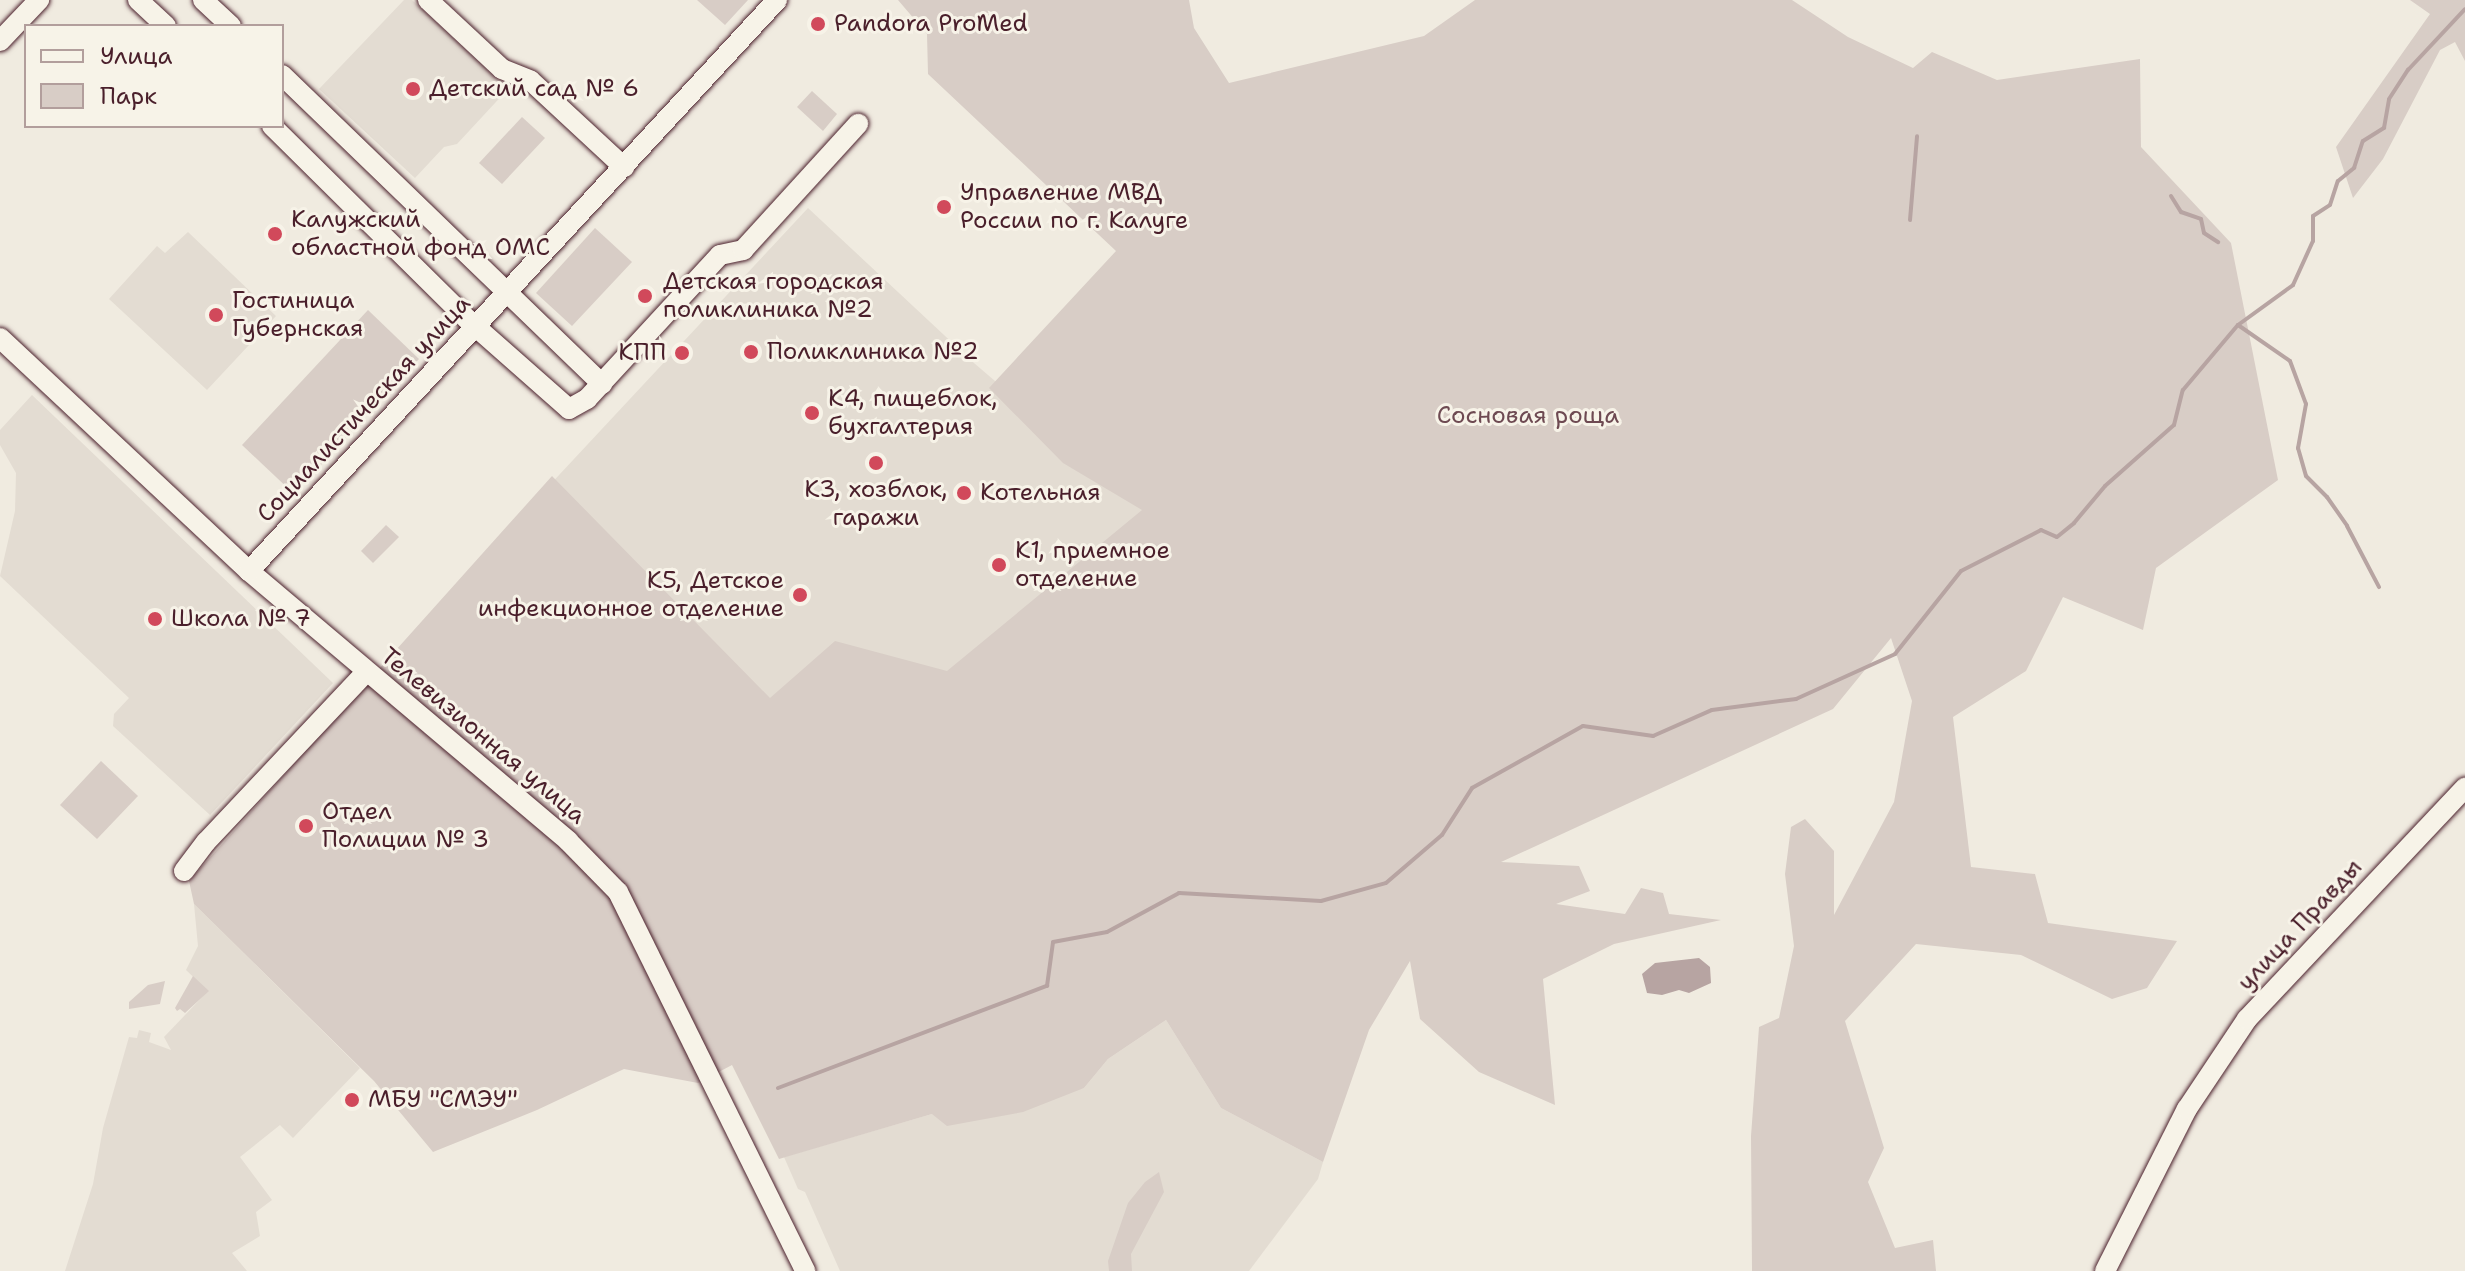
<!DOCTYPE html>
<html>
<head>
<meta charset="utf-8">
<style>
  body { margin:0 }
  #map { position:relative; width:2465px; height:1271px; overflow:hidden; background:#f0ebe0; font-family:"Shantell Sans",sans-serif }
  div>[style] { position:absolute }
  .built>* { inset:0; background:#e3dcd2 }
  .green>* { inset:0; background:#d8cdc6 }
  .water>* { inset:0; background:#b7a4a2 }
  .stream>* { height:4px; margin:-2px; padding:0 2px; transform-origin:2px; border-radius:2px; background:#b7a4a2 }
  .roads { filter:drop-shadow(0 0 2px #4a1f2b) drop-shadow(0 0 2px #4a1f2b) }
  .minor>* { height:20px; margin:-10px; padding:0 10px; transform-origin:10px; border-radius:10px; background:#f7f3e8 }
  .dots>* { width:22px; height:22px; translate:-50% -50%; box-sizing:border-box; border:4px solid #f7f3e8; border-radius:50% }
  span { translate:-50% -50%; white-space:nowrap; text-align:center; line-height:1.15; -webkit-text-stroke:6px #f7f3e8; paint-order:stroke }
  .poi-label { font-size:24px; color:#4a1f2b }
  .left { translate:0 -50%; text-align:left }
  .right { translate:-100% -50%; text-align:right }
  .street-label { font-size:24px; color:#4a1f2b }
  .park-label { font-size:24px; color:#6e4a52 }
  .legend { position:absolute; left:24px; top:24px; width:260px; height:104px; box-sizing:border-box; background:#f7f3e8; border:2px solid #b29e9c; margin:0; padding:10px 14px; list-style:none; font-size:24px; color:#4a1f2b }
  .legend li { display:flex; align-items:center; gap:16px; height:40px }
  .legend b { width:40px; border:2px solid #b29e9c }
</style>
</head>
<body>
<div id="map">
  <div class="built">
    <i style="clip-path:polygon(404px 0,412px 0,508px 89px,457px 144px,444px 147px,415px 178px,319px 89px)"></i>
    <i style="clip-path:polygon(808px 208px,974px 363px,1153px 517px,933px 706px,654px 856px,518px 519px)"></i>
    <i style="clip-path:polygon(188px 232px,276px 316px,207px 390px,109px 299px,157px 246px,165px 253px)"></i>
    <i style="clip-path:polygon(32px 395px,333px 683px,210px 815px,113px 726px,114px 714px,129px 698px,0 576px,15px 511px,16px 473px,0 445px,0 430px)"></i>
    <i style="clip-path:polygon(194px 904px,360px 1068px,293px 1138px,280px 1125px,240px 1157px,272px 1200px,256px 1212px,260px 1236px,232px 1253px,247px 1271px,65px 1271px,93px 1184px,103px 1128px,129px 1037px,137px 1038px,139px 1030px,151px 1033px,149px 1042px,171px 1050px,164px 1037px,208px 991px,186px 970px,198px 946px)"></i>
    <i style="clip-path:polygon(1166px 1020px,1221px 1108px,1323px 1162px,1318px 1179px,1249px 1271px,840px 1271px,805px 1192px,798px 1189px,784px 1157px,932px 1114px,1084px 1088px,1108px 1059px)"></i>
  </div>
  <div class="green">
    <i style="clip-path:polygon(697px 0,748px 0,725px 25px)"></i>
    <i style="clip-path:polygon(898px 0,1189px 0,1194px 28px,1229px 83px,1424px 36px,1475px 0,1792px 0,1848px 37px,1913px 68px,1932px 52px,1997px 80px,2140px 59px,2141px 147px,2231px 243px,2278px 480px,2156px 568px,2143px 630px,2063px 597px,2026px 671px,1953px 717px,1971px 867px,2035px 874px,2048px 923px,2177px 941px,2147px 988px,2112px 999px,2021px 955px,1916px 944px,1845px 1021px,1884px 1148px,1868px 1182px,1895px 1248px,1933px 1240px,1936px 1271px,1752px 1271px,1751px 1136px,1759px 1027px,1779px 1018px,1794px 946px,1785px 874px,1791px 827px,1805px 819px,1834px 851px,1834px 915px,1894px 802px,1912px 701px,1891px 638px,1833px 709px,1501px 862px,1579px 866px,1590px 891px,1556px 904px,1625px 914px,1641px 888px,1663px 893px,1669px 914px,1721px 920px,1614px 944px,1543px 979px,1555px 1105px,1479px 1072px,1420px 1019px,1410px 961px,1369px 1030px,1323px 1162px,1221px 1108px,1166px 1020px,1108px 1059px,1084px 1088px,1023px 1112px,947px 1126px,932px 1114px,779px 1159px,732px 1065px,698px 1083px,624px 1069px,537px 1110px,433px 1152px,374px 1081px,194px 904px,189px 881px,552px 476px,770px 698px,835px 641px,947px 671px,1142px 510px,1063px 463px,989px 388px,1116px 251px,928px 74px,927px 34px)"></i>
    <i style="clip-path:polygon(2410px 0,2465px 0,2465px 61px,2455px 42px,2440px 50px,2383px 159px,2353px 198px,2336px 147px,2430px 14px)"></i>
    <i style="clip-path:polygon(812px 91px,837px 114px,823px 131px,797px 107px)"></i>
    <i style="clip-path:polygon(522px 117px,545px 138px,502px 184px,479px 163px)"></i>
    <i style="clip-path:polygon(595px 228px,632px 262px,572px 326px,536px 293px)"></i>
    <i style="clip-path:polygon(368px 310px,419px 359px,294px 494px,242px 445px)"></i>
    <i style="clip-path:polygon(386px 525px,399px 537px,373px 563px,361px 551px)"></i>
    <i style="clip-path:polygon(101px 761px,138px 796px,97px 839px,60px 805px)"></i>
    <i style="clip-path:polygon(193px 976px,209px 991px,185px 1013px,180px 1009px,177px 1011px,175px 1008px)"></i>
    <i style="clip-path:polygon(165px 981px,160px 1004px,129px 1009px,129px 1002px,148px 985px)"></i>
    <i style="clip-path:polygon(1159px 1172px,1164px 1192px,1131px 1254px,1132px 1271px,1109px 1271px,1108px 1261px,1128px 1203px,1145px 1182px)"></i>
  </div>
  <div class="water">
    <i style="clip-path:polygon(1699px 958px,1710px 967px,1711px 983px,1689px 993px,1679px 990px,1662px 995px,1647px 993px,1642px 974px,1655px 963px)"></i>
  </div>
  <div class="stream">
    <i style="left:2171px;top:196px;width:19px;rotate:58deg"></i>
    <i style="left:2181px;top:212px;width:21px;rotate:19deg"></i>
    <i style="left:2201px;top:219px;width:14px;rotate:78deg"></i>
    <i style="left:2204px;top:233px;width:17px;rotate:33deg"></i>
    <i style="left:1910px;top:220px;width:84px;rotate:-85.2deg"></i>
    <i style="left:2238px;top:325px;width:63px;rotate:34.7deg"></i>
    <i style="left:2290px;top:361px;width:46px;rotate:69.6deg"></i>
    <i style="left:2306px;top:404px;width:45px;rotate:100.3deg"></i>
    <i style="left:2298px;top:448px;width:29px;rotate:74deg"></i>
    <i style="left:2306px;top:476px;width:30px;rotate:45deg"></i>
    <i style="left:2327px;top:497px;width:35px;rotate:55deg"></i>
    <i style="left:2347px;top:526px;width:69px;rotate:62.3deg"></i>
    <i style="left:778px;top:1088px;width:288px;rotate:-20.8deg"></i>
    <i style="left:1047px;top:986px;width:44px;rotate:-82.2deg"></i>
    <i style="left:1053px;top:942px;width:55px;rotate:-10.5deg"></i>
    <i style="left:1107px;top:932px;width:82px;rotate:-28.4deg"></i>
    <i style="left:1179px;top:893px;width:142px;rotate:3.2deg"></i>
    <i style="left:1321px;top:901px;width:67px;rotate:-15.5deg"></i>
    <i style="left:1386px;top:883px;width:74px;rotate:-40.6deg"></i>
    <i style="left:1442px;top:835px;width:56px;rotate:-57.4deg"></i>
    <i style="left:1472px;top:788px;width:127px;rotate:-29.2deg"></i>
    <i style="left:1583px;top:726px;width:71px;rotate:8.1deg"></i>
    <i style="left:1653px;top:736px;width:64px;rotate:-23.8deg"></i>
    <i style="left:1712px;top:710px;width:85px;rotate:-7.5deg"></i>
    <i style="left:1796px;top:699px;width:109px;rotate:-24.4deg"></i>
    <i style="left:1895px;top:654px;width:106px;rotate:-51.5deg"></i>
    <i style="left:1961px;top:571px;width:90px;rotate:-27.1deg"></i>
    <i style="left:2041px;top:530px;width:17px;rotate:24deg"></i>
    <i style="left:2057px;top:537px;width:22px;rotate:-39deg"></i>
    <i style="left:2074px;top:523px;width:48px;rotate:-50deg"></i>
    <i style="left:2105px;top:486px;width:92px;rotate:-41.5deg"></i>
    <i style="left:2174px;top:425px;width:36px;rotate:-76deg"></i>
    <i style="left:2183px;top:390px;width:85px;rotate:-49.8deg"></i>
    <i style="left:2238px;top:325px;width:68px;rotate:-36deg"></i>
    <i style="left:2293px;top:285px;width:48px;rotate:-65.6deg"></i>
    <i style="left:2313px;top:241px;width:25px;rotate:-90deg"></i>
    <i style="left:2313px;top:216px;width:20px;rotate:-33deg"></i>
    <i style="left:2330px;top:205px;width:25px;rotate:-72deg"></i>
    <i style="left:2338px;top:181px;width:21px;rotate:-39deg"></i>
    <i style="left:2354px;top:168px;width:28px;rotate:-72deg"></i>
    <i style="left:2363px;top:141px;width:25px;rotate:-32deg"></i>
    <i style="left:2384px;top:128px;width:29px;rotate:-80deg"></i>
    <i style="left:2389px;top:99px;width:35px;rotate:-57deg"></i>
    <i style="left:2408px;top:70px;width:83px;rotate:-46.9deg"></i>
  </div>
  <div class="roads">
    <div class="minor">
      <i style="left:138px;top:0;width:38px;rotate:43deg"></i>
      <i style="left:203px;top:0;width:38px;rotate:43deg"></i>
      <i style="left:428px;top:0;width:101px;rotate:43deg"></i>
      <i style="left:502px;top:69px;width:31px;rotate:22deg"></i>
      <i style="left:531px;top:81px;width:127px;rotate:42.8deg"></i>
      <i style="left:0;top:41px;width:57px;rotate:-46.4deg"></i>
      <i style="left:282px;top:75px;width:445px;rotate:44deg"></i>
      <i style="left:272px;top:126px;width:274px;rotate:44.7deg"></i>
      <i style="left:467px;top:319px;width:136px;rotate:41.4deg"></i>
      <i style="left:569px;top:409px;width:21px;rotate:-29deg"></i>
      <i style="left:587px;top:399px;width:196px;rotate:-47.3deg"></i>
      <i style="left:720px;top:255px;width:24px;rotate:-12deg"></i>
      <i style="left:743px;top:250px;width:171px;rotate:-47.6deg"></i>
      <i style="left:0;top:338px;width:341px;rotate:43.1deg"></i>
      <i style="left:249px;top:571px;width:418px;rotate:40.2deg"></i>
      <i style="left:568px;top:841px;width:71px;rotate:45.6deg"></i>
      <i style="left:618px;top:892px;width:423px;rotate:63.7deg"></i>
      <i style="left:249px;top:571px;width:778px;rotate:-47.24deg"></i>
      <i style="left:184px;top:871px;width:36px;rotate:-53deg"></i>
      <i style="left:206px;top:842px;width:233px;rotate:-46.7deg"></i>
      <i style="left:2105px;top:1271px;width:182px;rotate:-63.2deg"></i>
      <i style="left:2187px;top:1109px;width:108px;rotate:-56.3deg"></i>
      <i style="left:2247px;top:1019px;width:318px;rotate:-46.7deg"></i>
    </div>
  </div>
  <div class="dots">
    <i style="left:818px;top:24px;background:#d1495b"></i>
    <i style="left:413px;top:89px;background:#d1495b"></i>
    <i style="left:944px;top:207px;background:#d1495b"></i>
    <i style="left:275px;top:234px;background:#d1495b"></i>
    <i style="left:645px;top:296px;background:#d1495b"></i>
    <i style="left:216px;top:315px;background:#d1495b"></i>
    <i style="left:751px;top:352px;background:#d1495b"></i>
    <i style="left:682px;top:353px;background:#d1495b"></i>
    <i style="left:812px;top:413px;background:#d1495b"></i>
    <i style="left:876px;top:463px;background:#d1495b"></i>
    <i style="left:964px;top:493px;background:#d1495b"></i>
    <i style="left:999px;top:565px;background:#d1495b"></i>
    <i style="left:800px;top:595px;background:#d1495b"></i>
    <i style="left:155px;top:619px;background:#d1495b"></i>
    <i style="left:306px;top:826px;background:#d1495b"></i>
    <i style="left:352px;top:1100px;background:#d1495b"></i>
  </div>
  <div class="poi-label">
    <span class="left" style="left:834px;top:24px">Pandora ProMed</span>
    <span class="left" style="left:429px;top:89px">Детский сад № 6</span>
    <span class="left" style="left:960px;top:207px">Управление МВД<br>России по г. Калуге</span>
    <span class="left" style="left:291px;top:234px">Калужский<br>областной фонд ОМС</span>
    <span class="left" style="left:663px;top:296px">Детская городская<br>поликлиника №2</span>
    <span class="left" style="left:232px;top:315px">Гостиница<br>Губернская</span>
    <span class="left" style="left:767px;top:352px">Поликлиника №2</span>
    <span class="right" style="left:666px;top:353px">КПП</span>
    <span class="left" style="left:828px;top:413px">К4, пищеблок,<br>бухгалтерия</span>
    <span style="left:876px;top:504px">К3, хозблок,<br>гаражи</span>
    <span class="left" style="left:980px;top:493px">Котельная</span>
    <span class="left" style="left:1015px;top:565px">К1, приемное<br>отделение</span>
    <span class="right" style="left:784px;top:595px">К5, Детское<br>инфекционное отделение</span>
    <span class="left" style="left:171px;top:619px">Школа № 7</span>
    <span class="left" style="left:322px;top:826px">Отдел<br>Полиции № 3</span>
    <span class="left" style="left:368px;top:1100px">МБУ "СМЭУ"</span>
  </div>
  <div class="street-label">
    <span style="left:364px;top:409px;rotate:-47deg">Социалистическая улица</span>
    <span style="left:483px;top:736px;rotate:40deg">Телевизионная улица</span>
    <span style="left:2300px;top:925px;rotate:-47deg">улица Правды</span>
  </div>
  <div class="park-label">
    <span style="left:1528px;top:416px">Сосновая роща</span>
  </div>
  <ul class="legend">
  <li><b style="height:10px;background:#f7f3e8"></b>Улица</li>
  <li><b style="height:22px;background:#d8cdc6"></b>Парк</li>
  </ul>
</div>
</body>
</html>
